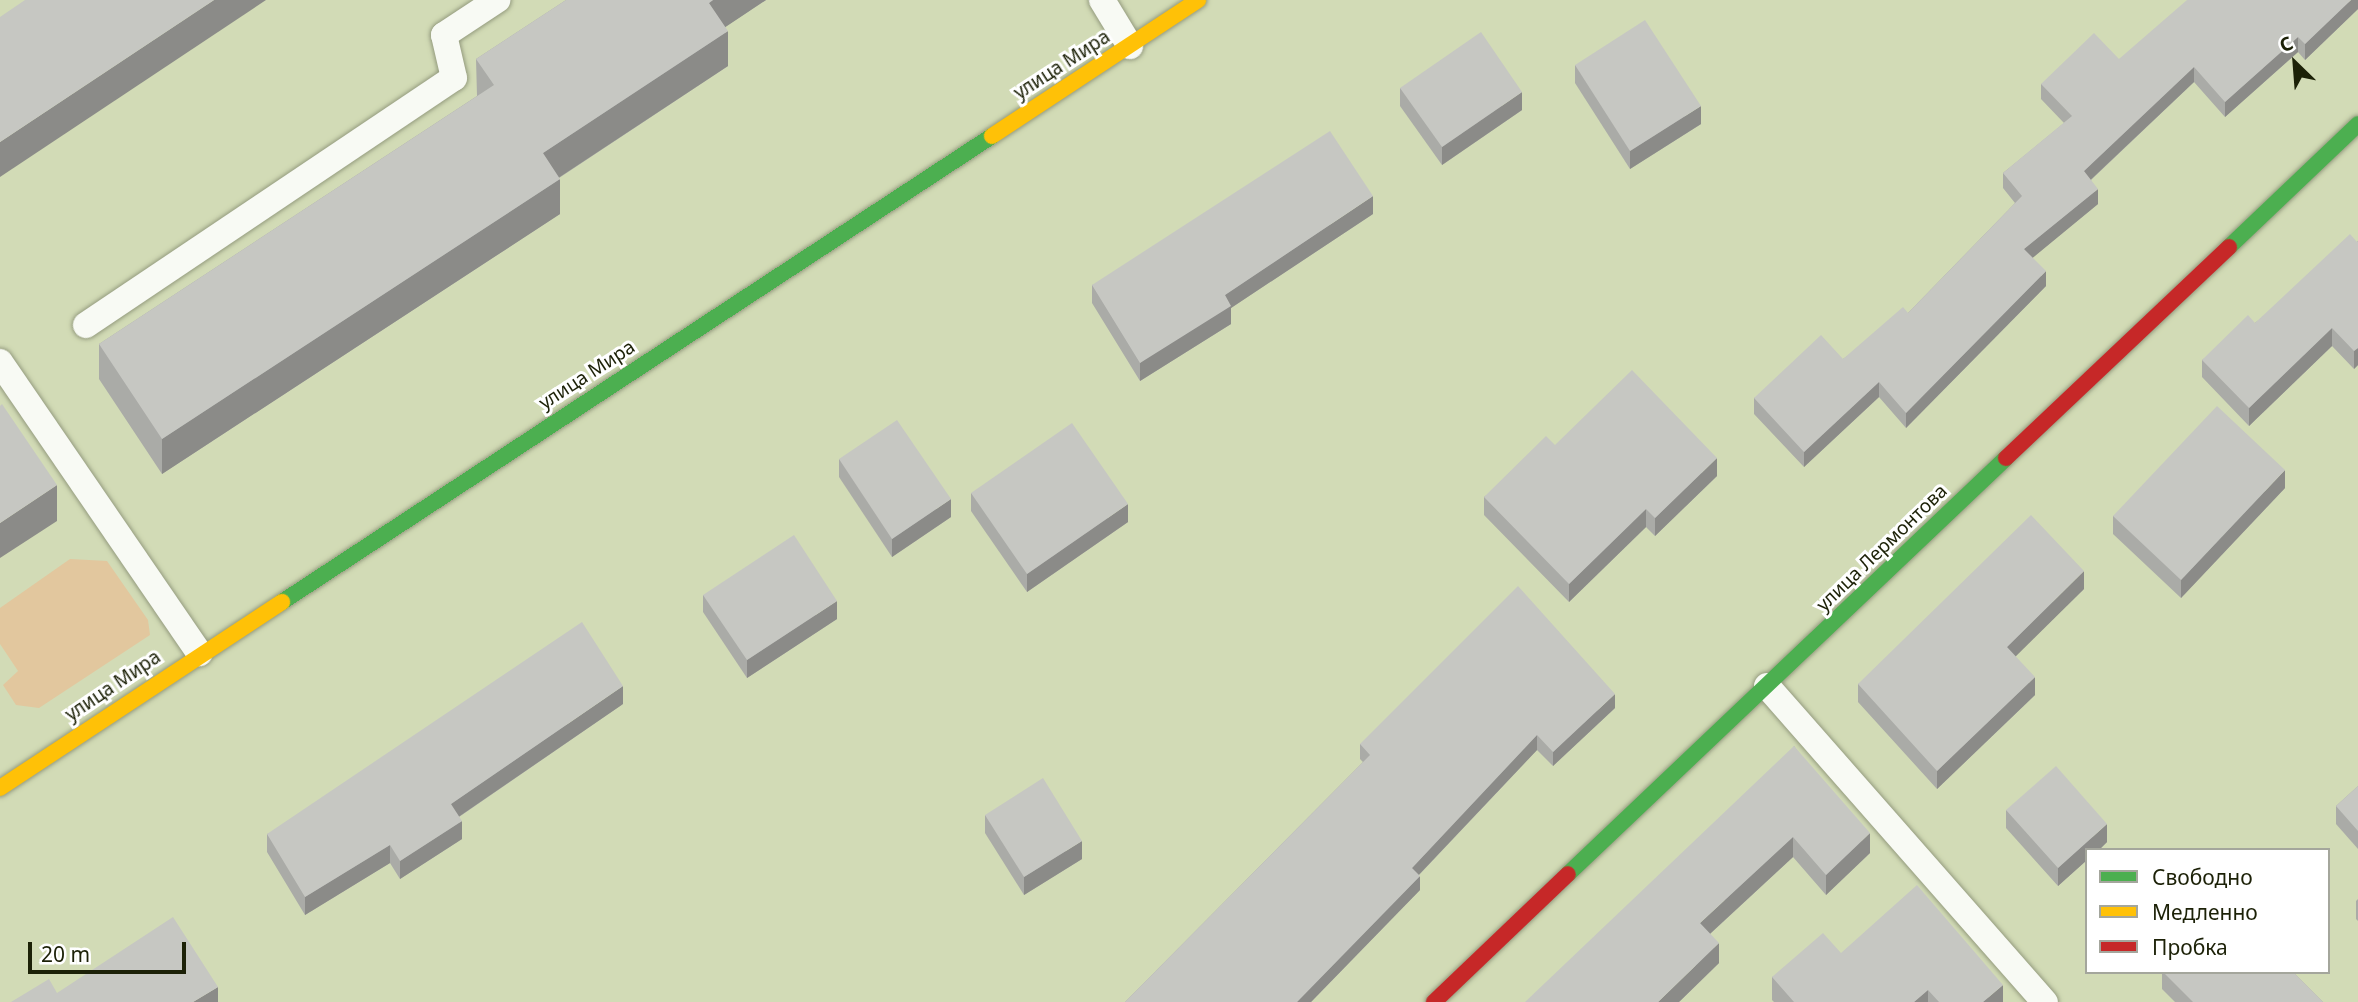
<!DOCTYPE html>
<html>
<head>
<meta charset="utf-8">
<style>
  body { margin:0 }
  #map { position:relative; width:2358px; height:1002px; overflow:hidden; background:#d2dbb6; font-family:"Noto Sans",sans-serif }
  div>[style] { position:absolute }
  .green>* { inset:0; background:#e2c79e }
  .roads { filter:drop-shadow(0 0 2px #949b7e) drop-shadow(0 0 2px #949b7e) }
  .lane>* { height:26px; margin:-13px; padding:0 13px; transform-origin:13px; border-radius:13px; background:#f8faf4 }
  .fast>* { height:16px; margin:-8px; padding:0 8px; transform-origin:8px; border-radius:8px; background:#4caf50 }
  .slow>* { height:16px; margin:-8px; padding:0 8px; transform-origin:8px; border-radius:8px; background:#ffc107 }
  .jam>* { height:16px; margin:-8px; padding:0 8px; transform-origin:8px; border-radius:8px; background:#c62828 }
  .wall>* { inset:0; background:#aaaba7 }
  .shaded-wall>* { inset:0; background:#8b8b88 }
  .building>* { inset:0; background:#c6c7c2 }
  span { translate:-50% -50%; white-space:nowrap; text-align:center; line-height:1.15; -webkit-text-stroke:6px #fff; paint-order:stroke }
  .street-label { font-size:19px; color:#1c2107 }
  .legend { position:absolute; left:2085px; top:848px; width:245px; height:126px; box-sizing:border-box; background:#fff; border:2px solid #a4a69c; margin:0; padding:9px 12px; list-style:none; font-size:21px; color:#1c2107 }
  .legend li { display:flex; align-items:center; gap:14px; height:35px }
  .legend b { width:35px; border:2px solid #a4a69c }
  .north { position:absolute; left:2260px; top:28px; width:70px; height:70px; -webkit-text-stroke:5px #fff; paint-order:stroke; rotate:335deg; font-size:19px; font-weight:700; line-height:28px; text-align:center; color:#1c2107 }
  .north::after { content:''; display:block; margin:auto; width:24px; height:32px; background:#1c2107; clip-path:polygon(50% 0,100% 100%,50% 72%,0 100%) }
  .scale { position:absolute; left:28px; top:942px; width:158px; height:32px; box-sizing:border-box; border:4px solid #1c2107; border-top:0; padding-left:9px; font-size:21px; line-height:24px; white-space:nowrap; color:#1c2107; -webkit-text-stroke:5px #fff; paint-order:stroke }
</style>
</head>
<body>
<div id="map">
  <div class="green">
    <i style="clip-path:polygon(70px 559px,107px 561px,148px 620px,150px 635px,39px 708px,16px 705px,3px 685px,18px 671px,0 644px,0 608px)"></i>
  </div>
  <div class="roads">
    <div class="lane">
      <i style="left:1102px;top:0;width:54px;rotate:58.7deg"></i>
      <i style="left:86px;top:325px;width:443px;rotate:-33.9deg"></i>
      <i style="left:454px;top:78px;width:44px;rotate:-103.1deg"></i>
      <i style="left:444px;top:35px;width:64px;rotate:-33.4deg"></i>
      <i style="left:0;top:362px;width:353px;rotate:55.6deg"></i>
      <i style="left:1767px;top:686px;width:421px;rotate:48.7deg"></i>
    </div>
    <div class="fast">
      <i style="left:2229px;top:247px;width:178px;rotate:-43.6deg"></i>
      <i style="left:282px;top:602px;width:849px;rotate:-33.28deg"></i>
      <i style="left:1568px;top:874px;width:604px;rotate:-43.52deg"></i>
    </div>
    <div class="slow">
      <i style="left:992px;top:136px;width:247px;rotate:-33.4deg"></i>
      <i style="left:0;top:788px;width:338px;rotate:-33.4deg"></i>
    </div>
    <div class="jam">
      <i style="left:2006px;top:458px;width:307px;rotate:-43.4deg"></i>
      <i style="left:1434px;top:1002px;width:185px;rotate:-43.7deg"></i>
    </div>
  </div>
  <div class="wall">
    <i style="clip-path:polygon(566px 0,766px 0,725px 27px,728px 66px,559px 178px,560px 214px,162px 474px,99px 379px,99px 344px,477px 96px,476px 59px)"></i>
    <i style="clip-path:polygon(2358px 0,2358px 9px,2305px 60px,2298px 52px,2225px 117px,2194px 82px,2091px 180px,2098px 204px,2032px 258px,2046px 286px,1906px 428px,1879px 397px,1804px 467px,1754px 414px,1754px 398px,1843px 359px,1908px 313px,2015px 203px,2003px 188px,2003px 173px,2064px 123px,2041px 99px,2041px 84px,2119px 59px)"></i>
    <i style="clip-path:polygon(1575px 65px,1701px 124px,1630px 169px,1575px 83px)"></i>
    <i style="clip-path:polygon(1400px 88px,1522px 110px,1442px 165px,1400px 106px)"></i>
    <i style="clip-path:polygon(1373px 214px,1231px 308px,1231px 324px,1140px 381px,1092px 303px,1092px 285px)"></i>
    <i style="clip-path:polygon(2358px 241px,2358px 365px,2354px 369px,2332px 346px,2249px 426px,2202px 377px,2202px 360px,2255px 323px)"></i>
    <i style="clip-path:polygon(1555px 445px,1717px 476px,1655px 536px,1646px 527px,1569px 602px,1484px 515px,1484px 497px)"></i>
    <i style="clip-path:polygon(839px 459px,951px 517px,892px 557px,839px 477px)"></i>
    <i style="clip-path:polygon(2285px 488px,2181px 598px,2113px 534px,2113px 516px)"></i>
    <i style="clip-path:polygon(971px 493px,1128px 522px,1027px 592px,971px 511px)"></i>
    <i style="clip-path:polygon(2084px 589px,2015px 656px,2035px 695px,1937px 789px,1858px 702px,1858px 684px)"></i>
    <i style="clip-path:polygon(703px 595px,837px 619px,747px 678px,703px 612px)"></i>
    <i style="clip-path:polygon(623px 704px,459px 817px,462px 839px,400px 879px,390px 863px,305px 915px,267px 852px,267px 834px)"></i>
    <i style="clip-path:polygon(1615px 708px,1553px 766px,1537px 750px,1419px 875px,1420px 890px,1311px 1002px,1125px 1002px,1363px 762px,1360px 759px,1360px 744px)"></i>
    <i style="clip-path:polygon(1794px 746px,1870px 853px,1826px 895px,1793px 857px,1710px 934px,1719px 963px,1679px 1002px)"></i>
    <i style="clip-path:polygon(2358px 786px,2358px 849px,2336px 824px,2336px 806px)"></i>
    <i style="clip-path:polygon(2006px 810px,2107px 842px,2099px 850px,2087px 850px,2087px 860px,2058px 886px,2006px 828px)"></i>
    <i style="clip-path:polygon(985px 815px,1082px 859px,1024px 895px,985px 833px)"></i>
    <i style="clip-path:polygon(2358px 899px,2358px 921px,2356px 919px,2356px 901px)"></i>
    <i style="clip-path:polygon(1841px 953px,2003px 1002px,1774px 1002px,1772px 1000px,1772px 977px)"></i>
    <i style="clip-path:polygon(2162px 972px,2293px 972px,2323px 1002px,2175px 1002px,2162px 989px)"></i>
  </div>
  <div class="shaded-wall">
    <i style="clip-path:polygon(214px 0,266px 0,0 177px,0 142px)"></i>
    <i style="clip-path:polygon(713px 0,766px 0,709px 38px,709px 3px)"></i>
    <i style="clip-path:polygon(2351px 0,2358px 0,2358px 9px,2305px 60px,2305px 44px)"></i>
    <i style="clip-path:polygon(728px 31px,728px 66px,543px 188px,543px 153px)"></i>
    <i style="clip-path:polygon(2298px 37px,2298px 52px,2225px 117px,2225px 102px)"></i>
    <i style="clip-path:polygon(2194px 67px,2194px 82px,2084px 186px,2084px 171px)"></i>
    <i style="clip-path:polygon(1522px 92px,1522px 110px,1442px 165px,1442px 147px)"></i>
    <i style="clip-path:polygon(1701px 106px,1701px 124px,1630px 169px,1630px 151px)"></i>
    <i style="clip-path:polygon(560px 179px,560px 214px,162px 474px,162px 439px)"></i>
    <i style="clip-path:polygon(2098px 189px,2098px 204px,2024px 265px,2024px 249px)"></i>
    <i style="clip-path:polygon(1373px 196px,1373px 214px,1231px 308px,1231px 324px,1140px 381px,1140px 363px,1225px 295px)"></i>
    <i style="clip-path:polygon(2046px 271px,2046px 286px,1906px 428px,1906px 413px)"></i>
    <i style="clip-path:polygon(2332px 328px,2332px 346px,2249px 426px,2249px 408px)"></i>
    <i style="clip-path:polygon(2358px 348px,2358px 365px,2354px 369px,2354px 351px)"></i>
    <i style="clip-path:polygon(1879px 382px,1879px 397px,1804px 467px,1804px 452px)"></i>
    <i style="clip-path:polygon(1717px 458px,1717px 476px,1655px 536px,1655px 518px)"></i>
    <i style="clip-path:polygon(2285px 470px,2285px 488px,2181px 598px,2181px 580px)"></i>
    <i style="clip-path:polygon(57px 485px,57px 521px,0 558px,0 523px)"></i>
    <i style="clip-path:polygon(951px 499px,951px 517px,892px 557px,892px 539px)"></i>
    <i style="clip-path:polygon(1128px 504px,1128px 522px,1027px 592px,1027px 574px)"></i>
    <i style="clip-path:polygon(1646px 509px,1646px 527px,1569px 602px,1569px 584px)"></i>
    <i style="clip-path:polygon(2084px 571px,2084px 589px,2007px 665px,2007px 647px)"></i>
    <i style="clip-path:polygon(837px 601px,837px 619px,747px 678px,747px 660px)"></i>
    <i style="clip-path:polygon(2035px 677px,2035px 695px,1937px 789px,1937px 771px)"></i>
    <i style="clip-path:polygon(623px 686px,623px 704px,451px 822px,451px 804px)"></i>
    <i style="clip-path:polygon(1615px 694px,1615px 708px,1553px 766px,1553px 752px)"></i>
    <i style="clip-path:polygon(1537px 735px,1537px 750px,1412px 882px,1412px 868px)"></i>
    <i style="clip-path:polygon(462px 821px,462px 839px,400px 879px,400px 861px)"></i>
    <i style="clip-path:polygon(2107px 824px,2107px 842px,2099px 850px,2087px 850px,2087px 860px,2058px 886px,2058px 868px)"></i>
    <i style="clip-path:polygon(1870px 833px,1870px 853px,1826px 895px,1826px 875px)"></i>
    <i style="clip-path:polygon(1793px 837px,1793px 857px,1700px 943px,1700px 923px)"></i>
    <i style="clip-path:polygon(1082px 841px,1082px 859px,1024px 895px,1024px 877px)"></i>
    <i style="clip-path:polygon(390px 845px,390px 863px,305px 915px,305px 897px)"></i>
    <i style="clip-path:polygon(1420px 876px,1420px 890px,1311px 1002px,1297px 1002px)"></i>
    <i style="clip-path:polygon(1719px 943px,1719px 963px,1679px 1002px,1658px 1002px)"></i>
    <i style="clip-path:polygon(2003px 985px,2003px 1002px,1983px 1002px)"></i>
    <i style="clip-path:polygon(218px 987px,218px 1002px,193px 1002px)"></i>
    <i style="clip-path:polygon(1928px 990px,1928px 1002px,1914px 1002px)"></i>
  </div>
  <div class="building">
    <i style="clip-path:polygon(25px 0,214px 0,0 142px,0 17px)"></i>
    <i style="clip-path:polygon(566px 0,713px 0,709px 3px,728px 31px,543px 153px,560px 179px,162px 439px,99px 344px,494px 85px,476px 59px)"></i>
    <i style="clip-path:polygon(2187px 0,2351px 0,2305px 44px,2298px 37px,2225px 102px,2194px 67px,2084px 171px,2098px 189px,2024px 249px,2046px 271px,1906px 413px,1879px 382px,1804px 452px,1754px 398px,1821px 335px,1843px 359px,1903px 307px,1908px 313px,2022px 196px,2003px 173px,2072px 116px,2041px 84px,2094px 33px,2119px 59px)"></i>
    <i style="clip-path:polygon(1645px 20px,1701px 106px,1630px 151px,1575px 65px)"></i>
    <i style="clip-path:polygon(1481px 32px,1522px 92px,1442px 147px,1400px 88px)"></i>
    <i style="clip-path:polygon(1330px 131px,1373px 196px,1225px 295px,1231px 306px,1140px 363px,1092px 285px)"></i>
    <i style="clip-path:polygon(2350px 234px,2357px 242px,2358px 241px,2358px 348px,2354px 351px,2332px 328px,2249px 408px,2202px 360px,2248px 315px,2255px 323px)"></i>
    <i style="clip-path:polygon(1632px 370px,1717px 458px,1655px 518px,1646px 509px,1569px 584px,1484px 497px,1546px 436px,1555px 445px)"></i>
    <i style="clip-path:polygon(2px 404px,57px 485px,0 523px,0 406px)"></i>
    <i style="clip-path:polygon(2217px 406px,2285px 470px,2181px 580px,2113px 516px)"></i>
    <i style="clip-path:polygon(897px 420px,951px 499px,892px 539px,839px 459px)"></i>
    <i style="clip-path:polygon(1072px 423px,1128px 504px,1027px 574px,971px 493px)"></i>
    <i style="clip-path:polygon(2031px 515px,2084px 571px,2007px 647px,2035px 677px,1937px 771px,1858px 684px)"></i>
    <i style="clip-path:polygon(794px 535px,837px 601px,747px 660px,703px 595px)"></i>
    <i style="clip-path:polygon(1518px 586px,1615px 694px,1553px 752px,1537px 735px,1412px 868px,1420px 876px,1297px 1002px,1125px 1002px,1370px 755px,1360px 744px)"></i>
    <i style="clip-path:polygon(582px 622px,623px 686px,451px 804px,462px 821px,400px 861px,390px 845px,305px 897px,267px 834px)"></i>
    <i style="clip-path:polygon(1794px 746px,1870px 833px,1826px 875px,1793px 837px,1700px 923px,1719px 943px,1658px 1002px,1525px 1002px)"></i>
    <i style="clip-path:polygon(2056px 766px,2107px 824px,2058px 868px,2006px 810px)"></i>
    <i style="clip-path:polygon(1043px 778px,1082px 841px,1024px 877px,985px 815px)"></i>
    <i style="clip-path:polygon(2358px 786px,2358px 831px,2336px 806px)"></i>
    <i style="clip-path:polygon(1917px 885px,2003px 985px,1983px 1002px,1939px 1002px,1928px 990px,1914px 1002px,1794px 1002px,1772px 977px,1823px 933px,1841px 953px)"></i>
    <i style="clip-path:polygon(173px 917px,218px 987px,193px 1002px,11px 1002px,49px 979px,57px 993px)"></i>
    <i style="clip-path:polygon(2163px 972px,2293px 972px,2323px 1002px,2193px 1002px)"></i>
  </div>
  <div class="street-label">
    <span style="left:1062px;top:65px;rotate:-33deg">улица Мира</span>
    <span style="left:587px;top:375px;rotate:-33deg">улица Мира</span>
    <span style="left:1882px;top:548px;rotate:-44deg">улица Лермонтова</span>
    <span style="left:113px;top:686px;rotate:-34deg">улица Мира</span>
  </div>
  <ul class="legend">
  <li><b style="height:9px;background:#4caf50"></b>Свободно</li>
  <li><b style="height:9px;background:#ffc107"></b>Медленно</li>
  <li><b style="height:9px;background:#c62828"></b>Пробка</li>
  </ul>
  <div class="north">С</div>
  <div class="scale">20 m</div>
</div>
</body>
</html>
